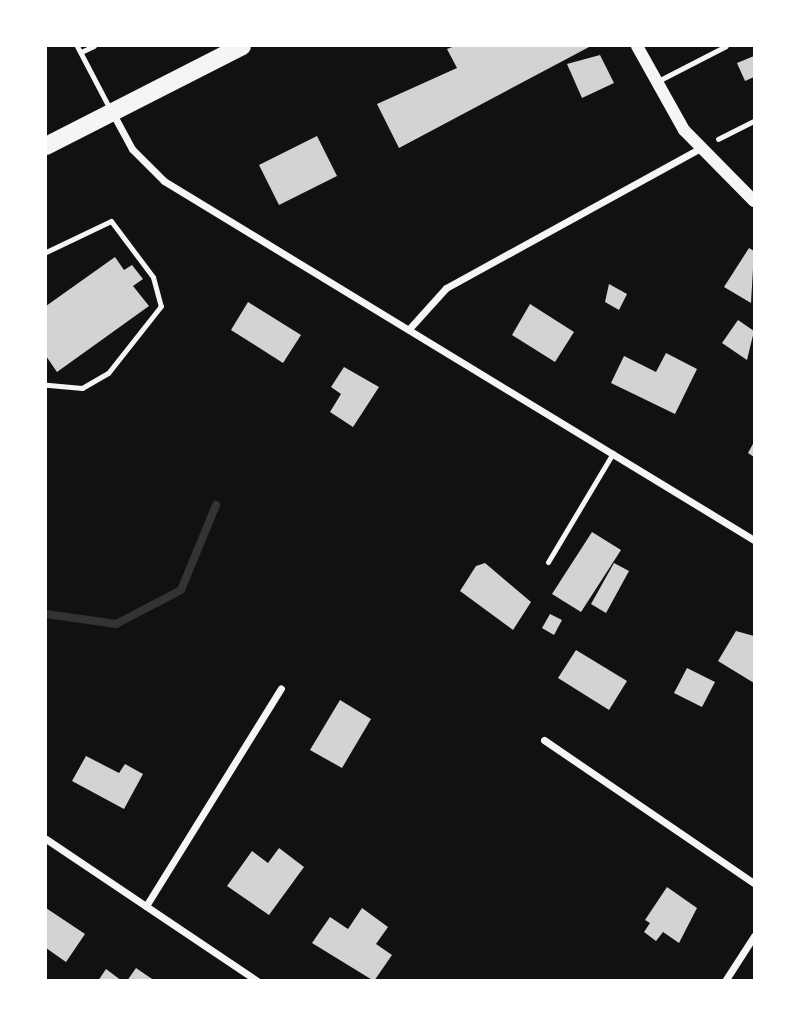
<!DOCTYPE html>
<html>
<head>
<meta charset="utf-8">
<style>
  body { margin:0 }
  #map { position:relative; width:800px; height:1026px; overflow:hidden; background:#111; font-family:"Titillium Web",sans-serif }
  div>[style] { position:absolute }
  .stream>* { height:8px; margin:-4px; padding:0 4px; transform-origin:4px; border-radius:4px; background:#333 }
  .building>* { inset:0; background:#d3d3d3 }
  .path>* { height:4.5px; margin:-2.25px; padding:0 2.25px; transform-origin:2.25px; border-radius:2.25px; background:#f5f5f5 }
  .service>* { height:5px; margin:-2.5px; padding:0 2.5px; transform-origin:2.5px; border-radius:2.5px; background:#f5f5f5 }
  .minor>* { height:7px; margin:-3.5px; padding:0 3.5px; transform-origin:3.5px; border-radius:3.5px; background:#f5f5f5 }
  .tertiary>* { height:12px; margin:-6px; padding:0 6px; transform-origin:6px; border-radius:6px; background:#f5f5f5 }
  .primary>* { height:18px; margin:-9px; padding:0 9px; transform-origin:9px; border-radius:9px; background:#f5f5f5 }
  span { translate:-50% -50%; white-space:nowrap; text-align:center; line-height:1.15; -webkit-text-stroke:5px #fff; paint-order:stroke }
  .frame { position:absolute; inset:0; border:47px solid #fff; pointer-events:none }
</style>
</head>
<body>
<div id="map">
  <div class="stream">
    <i style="left:46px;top:614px;width:71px;rotate:8.1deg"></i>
    <i style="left:116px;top:624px;width:73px;rotate:-27.6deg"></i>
    <i style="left:181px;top:590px;width:92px;rotate:-67.6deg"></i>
  </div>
  <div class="building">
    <i style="clip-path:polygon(455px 46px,591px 46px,399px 148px,377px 104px,457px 68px,447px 49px)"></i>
    <i style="clip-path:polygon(600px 55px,614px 83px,582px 98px,567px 64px)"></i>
    <i style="clip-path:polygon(754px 56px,754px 77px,745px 81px,737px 63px)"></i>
    <i style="clip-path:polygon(317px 136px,337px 176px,279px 205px,259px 165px)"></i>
    <i style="clip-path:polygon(749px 248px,754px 251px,751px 303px,724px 287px)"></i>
    <i style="clip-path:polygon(115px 257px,124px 270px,132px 265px,143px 279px,133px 286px,149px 306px,57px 372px,46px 356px,46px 306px)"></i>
    <i style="clip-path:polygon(609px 284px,627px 294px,619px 310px,605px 302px)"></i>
    <i style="clip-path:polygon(248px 302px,301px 335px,283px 363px,231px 330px)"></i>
    <i style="clip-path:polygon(530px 304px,574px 332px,555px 362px,512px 335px)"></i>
    <i style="clip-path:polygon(738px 320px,754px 331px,747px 360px,722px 343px)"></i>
    <i style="clip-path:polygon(666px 353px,697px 369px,675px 414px,611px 383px,624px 356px,656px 372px)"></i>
    <i style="clip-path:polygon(344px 367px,379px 387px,353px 427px,330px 412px,341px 394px,331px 387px)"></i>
    <i style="clip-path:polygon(754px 442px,754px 457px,748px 453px)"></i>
    <i style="clip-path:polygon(592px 532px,621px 550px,581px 612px,552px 594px)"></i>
    <i style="clip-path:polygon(485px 563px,531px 602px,513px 630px,460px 591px,476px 566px)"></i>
    <i style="clip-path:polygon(614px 563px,629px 571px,606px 613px,591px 604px)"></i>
    <i style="clip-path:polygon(550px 614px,562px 620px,554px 635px,542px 628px)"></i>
    <i style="clip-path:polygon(736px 631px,754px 636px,754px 683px,718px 661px)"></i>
    <i style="clip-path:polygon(576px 650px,627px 681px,609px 710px,558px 678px)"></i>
    <i style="clip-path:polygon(687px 668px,715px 682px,702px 707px,674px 693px)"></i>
    <i style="clip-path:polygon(340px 700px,371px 719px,342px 768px,310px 750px)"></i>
    <i style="clip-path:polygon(86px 756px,119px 773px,125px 764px,143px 774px,124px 809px,72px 781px)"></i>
    <i style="clip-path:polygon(279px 848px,304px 867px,269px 915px,227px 886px,252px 851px,268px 863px)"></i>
    <i style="clip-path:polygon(667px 887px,697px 908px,679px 943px,663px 932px,656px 941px,644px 932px,650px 923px,645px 920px)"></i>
    <i style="clip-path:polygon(46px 908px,85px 934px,66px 962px,46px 948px)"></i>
    <i style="clip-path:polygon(362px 908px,388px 927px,376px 944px,392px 955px,374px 981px,312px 943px,330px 917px,348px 929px)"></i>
    <i style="clip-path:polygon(136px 968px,155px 981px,127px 981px)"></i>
    <i style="clip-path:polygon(106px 969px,122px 981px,98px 981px)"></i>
  </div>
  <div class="path">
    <i style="left:718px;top:139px;width:40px;rotate:-26.6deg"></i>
  </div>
  <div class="service">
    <i style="left:77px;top:46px;width:71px;rotate:62.4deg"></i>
    <i style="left:81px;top:52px;width:14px;rotate:-25deg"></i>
    <i style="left:658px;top:81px;width:76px;rotate:-27.2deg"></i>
    <i style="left:46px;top:252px;width:72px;rotate:-25.5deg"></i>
    <i style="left:111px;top:221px;width:70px;rotate:53.1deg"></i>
    <i style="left:153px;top:277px;width:30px;rotate:75deg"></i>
    <i style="left:161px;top:306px;width:85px;rotate:128.3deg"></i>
    <i style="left:108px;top:373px;width:30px;rotate:150deg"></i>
    <i style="left:82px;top:388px;width:36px;rotate:-175deg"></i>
    <i style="left:548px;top:562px;width:127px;rotate:-59.2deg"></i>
  </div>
  <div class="minor">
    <i style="left:112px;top:112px;width:42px;rotate:61.6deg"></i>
    <i style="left:132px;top:149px;width:45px;rotate:45deg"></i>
    <i style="left:164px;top:181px;width:691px;rotate:31.32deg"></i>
    <i style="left:409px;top:329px;width:55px;rotate:-47.9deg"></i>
    <i style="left:446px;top:288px;width:289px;rotate:-28.8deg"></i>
    <i style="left:544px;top:740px;width:254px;rotate:34.3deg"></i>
    <i style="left:46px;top:839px;width:254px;rotate:33.9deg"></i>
    <i style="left:146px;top:906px;width:256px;rotate:-58.2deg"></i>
    <i style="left:725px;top:981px;width:54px;rotate:-57.2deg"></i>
  </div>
  <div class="tertiary">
    <i style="left:637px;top:46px;width:96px;rotate:60.8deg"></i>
    <i style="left:684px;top:130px;width:100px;rotate:45.4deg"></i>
  </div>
  <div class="primary">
    <i style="left:46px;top:146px;width:220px;rotate:-27deg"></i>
  </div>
  <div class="frame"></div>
</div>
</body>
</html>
